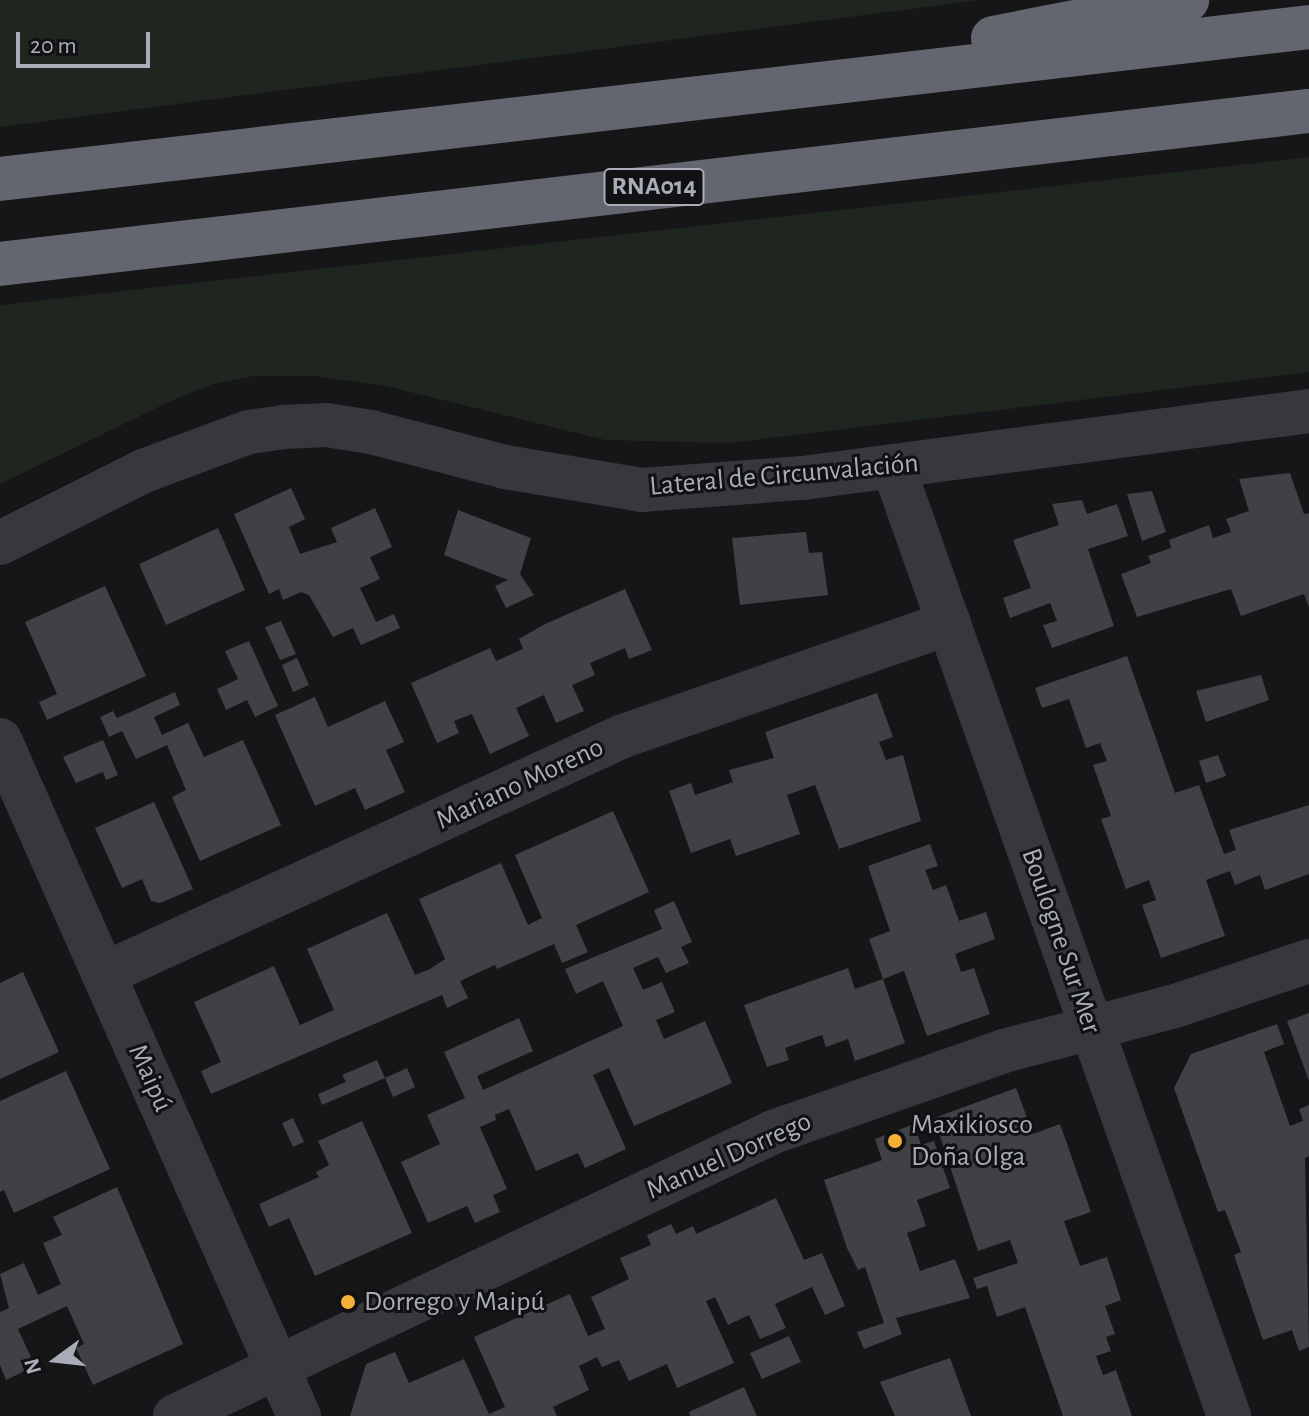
<!DOCTYPE html>
<html>
<head>
<meta charset="utf-8">
<style>
  body { margin:0 }
  #map { position:relative; width:1309px; height:1416px; overflow:hidden; background:#161618; font-family:"Alegreya Sans",sans-serif }
  div>[style] { position:absolute }
  .green>* { inset:0; background:#1e261f }
  .building>* { inset:0; background:#404145 }
  .minor>* { height:44px; margin:-22px; padding:0 22px; transform-origin:22px; border-radius:22px; background:#37383d }
  .tertiary>* { height:44px; margin:-22px; padding:0 22px; transform-origin:22px; border-radius:22px; background:#37383d }
  .motorway>* { height:44px; margin:-22px; padding:0 22px; transform-origin:22px; border-radius:22px; background:#63666e }
  .dots>* { width:22px; height:22px; translate:-50% -50%; box-sizing:border-box; border:4px solid #111113; border-radius:50% }
  span { translate:-50% -50%; white-space:nowrap; text-align:center; line-height:1.15; -webkit-text-stroke:6px #111113; paint-order:stroke }
  .shield-label span { padding:2px 6px; background:#111113; border:2px solid; border-radius:6px; -webkit-text-stroke-width:0 }
  .shield-label { font-size:26px; color:#a8adb8; font-weight:700 }
  .street-label { font-size:28px; color:#a8adb8 }
  .poi-label { font-size:28px; color:#a8adb8 }
  .left { translate:0 -50%; text-align:left }
  .north { position:absolute; left:16px; top:1320px; width:80px; height:80px; -webkit-text-stroke:6px #111113; paint-order:stroke; rotate:255deg; font-size:22px; font-weight:700; line-height:32px; text-align:center; color:#a8adb8 }
  .north::after { content:''; display:block; margin:auto; width:28px; height:36px; background:#a8adb8; clip-path:polygon(50% 0,100% 100%,50% 72%,0 100%) }
  .scale { position:absolute; left:16px; top:32px; width:134px; height:36px; box-sizing:border-box; border:4px solid #a8adb8; border-top:0; padding-left:10px; font-size:24px; line-height:28px; white-space:nowrap; color:#a8adb8; -webkit-text-stroke:6px #111113; paint-order:stroke }
</style>
</head>
<body>
<div id="map">
  <div class="green">
    <i style="clip-path:polygon(0 0,981px 0,0 127px)"></i>
    <i style="clip-path:polygon(1309px 157px,1309px 372px,730px 443px,605px 440px,386px 386px,314px 376px,254px 376px,213px 384px,175px 399px,0 484px,0 305px)"></i>
  </div>
  <div class="building">
    <i style="clip-path:polygon(1290px 473px,1304px 514px,1309px 513px,1309px 607px,1304px 594px,1241px 616px,1231px 589px,1137px 617px,1121px 574px,1151px 563px,1148px 556px,1171px 548px,1169px 540px,1209px 525px,1213px 538px,1231px 532px,1226px 519px,1249px 511px,1239px 479px)"></i>
    <i style="clip-path:polygon(291px 488px,305px 519px,289px 527px,300px 554px,337px 542px,331px 528px,375px 508px,392px 547px,370px 557px,380px 579px,360px 588px,376px 622px,394px 614px,400px 628px,361px 645px,353px 628px,333px 637px,309px 595px,301px 592px,283px 600px,279px 589px,269px 594px,234px 514px)"></i>
    <i style="clip-path:polygon(1152px 491px,1166px 532px,1142px 541px,1127px 494px)"></i>
    <i style="clip-path:polygon(1082px 500px,1087px 514px,1117px 504px,1128px 536px,1088px 549px,1114px 626px,1052px 648px,1043px 625px,1057px 621px,1050px 603px,1010px 618px,1003px 598px,1031px 588px,1013px 540px,1059px 525px,1052px 504px)"></i>
    <i style="clip-path:polygon(458px 510px,531px 538px,520px 574px,534px 595px,506px 608px,495px 586px,508px 580px,444px 555px)"></i>
    <i style="clip-path:polygon(218px 528px,245px 590px,166px 625px,139px 564px)"></i>
    <i style="clip-path:polygon(806px 532px,809px 553px,822px 552px,828px 595px,740px 605px,732px 538px)"></i>
    <i style="clip-path:polygon(105px 586px,146px 676px,47px 720px,39px 702px,57px 694px,25px 622px)"></i>
    <i style="clip-path:polygon(625px 589px,652px 650px,629px 659px,625px 648px,590px 663px,595px 675px,572px 685px,584px 711px,556px 723px,544px 695px,516px 708px,529px 736px,490px 754px,472px 714px,454px 721px,459px 733px,437px 743px,411px 683px,490px 648px,496px 661px,523px 649px,519px 639px,545px 624px)"></i>
    <i style="clip-path:polygon(281px 621px,296px 654px,280px 660px,265px 627px)"></i>
    <i style="clip-path:polygon(249px 641px,278px 706px,255px 717px,247px 700px,226px 710px,217px 689px,238px 679px,225px 651px)"></i>
    <i style="clip-path:polygon(1127px 656px,1175px 793px,1199px 785px,1224px 854px,1236px 850px,1229px 830px,1309px 805px,1309px 874px,1265px 890px,1260px 875px,1235px 885px,1230px 871px,1206px 880px,1225px 936px,1161px 958px,1142px 905px,1156px 900px,1149px 880px,1126px 889px,1101px 819px,1111px 816px,1093px 765px,1107px 761px,1100px 743px,1086px 748px,1069px 699px,1042px 708px,1035px 688px)"></i>
    <i style="clip-path:polygon(297px 658px,309px 685px,293px 692px,282px 665px)"></i>
    <i style="clip-path:polygon(1261px 675px,1269px 700px,1206px 722px,1196px 691px)"></i>
    <i style="clip-path:polygon(175px 692px,180px 705px,154px 717px,162px 735px,188px 723px,204px 757px,243px 740px,281px 825px,200px 861px,172px 797px,186px 790px,167px 745px,136px 759px,122px 731px,109px 737px,100px 717px,113px 711px,117px 718px)"></i>
    <i style="clip-path:polygon(877px 693px,893px 737px,879px 742px,886px 760px,903px 755px,921px 821px,839px 849px,815px 785px,787px 795px,800px 834px,736px 856px,730px 839px,691px 853px,669px 791px,691px 783px,695px 795px,733px 782px,729px 770px,774px 758px,765px 732px)"></i>
    <i style="clip-path:polygon(315px 697px,328px 727px,385px 701px,404px 742px,386px 750px,405px 792px,365px 810px,355px 788px,315px 806px,275px 715px)"></i>
    <i style="clip-path:polygon(103px 740px,118px 775px,106px 780px,103px 772px,76px 783px,63px 757px)"></i>
    <i style="clip-path:polygon(1218px 755px,1226px 776px,1206px 783px,1199px 761px)"></i>
    <i style="clip-path:polygon(154px 802px,193px 889px,160px 903px,151px 901px,142px 879px,122px 888px,95px 828px)"></i>
    <i style="clip-path:polygon(613px 811px,649px 892px,576px 925px,588px 952px,562px 963px,554px 944px,497px 969px,495px 965px,460px 981px,468px 998px,447px 1008px,442px 995px,211px 1094px,201px 1071px,221px 1062px,194px 1002px,274px 966px,300px 1025px,334px 1010px,307px 949px,387px 913px,415px 975px,430px 969px,445px 959px,419px 899px,501px 863px,528px 925px,542px 918px,515px 855px)"></i>
    <i style="clip-path:polygon(930px 844px,938px 866px,925px 870px,933px 890px,946px 885px,959px 921px,986px 912px,995px 939px,955px 954px,961px 972px,974px 968px,990px 1014px,927px 1036px,904px 971px,883px 979px,869px 939px,890px 931px,868px 866px)"></i>
    <i style="clip-path:polygon(674px 901px,692px 942px,681px 947px,689px 963px,666px 973px,658px 957px,633px 968px,643px 990px,662px 982px,675px 1012px,656px 1020px,664px 1039px,705px 1021px,732px 1083px,634px 1126px,609px 1068px,593px 1075px,626px 1149px,585px 1168px,578px 1153px,536px 1171px,509px 1109px,495px 1115px,496px 1120px,480px 1127px,507px 1189px,493px 1195px,500px 1212px,475px 1223px,467px 1206px,428px 1223px,401px 1162px,440px 1144px,427px 1115px,465px 1098px,444px 1052px,519px 1018px,533px 1051px,477px 1076px,483px 1090px,623px 1026px,603px 981px,576px 994px,565px 969px,662px 929px,654px 910px)"></i>
    <i style="clip-path:polygon(848px 968px,855px 989px,883px 979px,905px 1043px,855px 1061px,848px 1039px,826px 1047px,822px 1035px,785px 1048px,789px 1060px,767px 1067px,744px 1005px)"></i>
    <i style="clip-path:polygon(23px 972px,59px 1052px,0 1079px,0 983px)"></i>
    <i style="clip-path:polygon(1309px 1013px,1309px 1081px,1287px 1021px)"></i>
    <i style="clip-path:polygon(1277px 1024px,1284px 1044px,1264px 1052px,1290px 1126px,1303px 1121px,1299px 1109px,1309px 1105px,1309px 1156px,1305px 1158px,1309px 1347px,1299px 1351px,1292px 1330px,1263px 1340px,1234px 1255px,1241px 1252px,1225px 1210px,1218px 1212px,1174px 1088px,1191px 1054px)"></i>
    <i style="clip-path:polygon(377px 1060px,385px 1078px,322px 1105px,318px 1094px,346px 1082px,342px 1075px)"></i>
    <i style="clip-path:polygon(407px 1068px,415px 1087px,393px 1097px,385px 1078px)"></i>
    <i style="clip-path:polygon(66px 1071px,110px 1169px,14px 1213px,4px 1190px,0 1192px,0 1101px)"></i>
    <i style="clip-path:polygon(1016px 1088px,1033px 1134px,1060px 1124px,1091px 1212px,1064px 1221px,1080px 1266px,1107px 1257px,1121px 1300px,1105px 1306px,1115px 1334px,1106px 1337px,1111px 1351px,1096px 1356px,1103px 1375px,1116px 1370px,1132px 1416px,1063px 1416px,1025px 1307px,997px 1317px,987px 1286px,977px 1289px,973px 1278px,1018px 1263px,1010px 1240px,978px 1251px,934px 1118px)"></i>
    <i style="clip-path:polygon(293px 1118px,304px 1142px,293px 1147px,282px 1123px)"></i>
    <i style="clip-path:polygon(362px 1121px,412px 1233px,315px 1276px,289px 1218px,269px 1227px,259px 1204px,319px 1177px,316px 1172px,329px 1165px,318px 1141px)"></i>
    <i style="clip-path:polygon(914px 1124px,921px 1145px,934px 1141px,950px 1188px,917px 1200px,926px 1226px,907px 1233px,920px 1271px,955px 1259px,970px 1298px,896px 1318px,902px 1334px,864px 1349px,857px 1332px,884px 1323px,865px 1267px,858px 1270px,847px 1248px,824px 1180px,882px 1160px,875px 1139px)"></i>
    <i style="clip-path:polygon(117px 1187px,183px 1344px,93px 1385px,76px 1348px,84px 1344px,67px 1306px,18px 1329px,35px 1366px,6px 1380px,0 1365px,0 1312px,9px 1308px,0 1274px,24px 1263px,38px 1295px,61px 1284px,43px 1243px,62px 1235px,53px 1217px)"></i>
    <i style="clip-path:polygon(776px 1198px,804px 1260px,822px 1253px,845px 1306px,825px 1315px,812px 1287px,775px 1304px,786px 1328px,760px 1339px,749px 1315px,728px 1325px,715px 1297px,706px 1301px,734px 1363px,677px 1388px,667px 1364px,629px 1381px,619px 1360px,602px 1367px,597px 1357px,579px 1366px,589px 1390px,553px 1407px,557px 1416px,350px 1416px,366px 1364px,395px 1352px,409px 1383px,464px 1359px,489px 1414px,505px 1407px,474px 1337px,570px 1294px,588px 1336px,605px 1329px,591px 1297px,629px 1279px,620px 1258px,651px 1245px,647px 1235px,671px 1224px,676px 1234px,693px 1226px,696px 1234px)"></i>
    <i style="clip-path:polygon(789px 1336px,801px 1362px,762px 1379px,750px 1353px)"></i>
    <i style="clip-path:polygon(950px 1358px,971px 1416px,895px 1416px,880px 1382px)"></i>
    <i style="clip-path:polygon(744px 1387px,757px 1416px,690px 1416px,689px 1412px)"></i>
  </div>
  <div class="minor">
    <i style="left:893px;top:466px;width:1008px;rotate:70.52deg"></i>
    <i style="left:0;top:740px;width:739px;rotate:66.14deg"></i>
    <i style="left:104px;top:974px;width:571px;rotate:-24.63deg"></i>
    <i style="left:623px;top:736px;width:345px;rotate:-19.1deg"></i>
    <i style="left:175px;top:1416px;width:662px;rotate:-25.4deg"></i>
    <i style="left:773px;top:1132px;width:245px;rotate:-19.3deg"></i>
    <i style="left:1004px;top:1051px;width:177px;rotate:-14.7deg"></i>
    <i style="left:1175px;top:1006px;width:141px;rotate:-18.6deg"></i>
  </div>
  <div class="tertiary">
    <i style="left:0;top:543px;width:163px;rotate:-26.6deg"></i>
    <i style="left:146px;top:470px;width:110px;rotate:-20.3deg"></i>
    <i style="left:249px;top:432px;width:34px;rotate:-8deg"></i>
    <i style="left:283px;top:427px;width:43px;rotate:-2.7deg"></i>
    <i style="left:326px;top:425px;width:46px;rotate:8.8deg"></i>
    <i style="left:371px;top:432px;width:138px;rotate:14.6deg"></i>
    <i style="left:505px;top:467px;width:139px;rotate:9.5deg"></i>
    <i style="left:642px;top:490px;width:161px;rotate:-4.3deg"></i>
    <i style="left:803px;top:478px;width:510px;rotate:-7.54deg"></i>
  </div>
  <div class="motorway">
    <i style="left:993px;top:38px;width:198px;rotate:-11.1deg"></i>
    <i style="left:0;top:179px;width:1318px;rotate:-6.62deg"></i>
    <i style="left:0;top:264px;width:1318px;rotate:-6.67deg"></i>
  </div>
  <div class="dots">
    <i style="left:895px;top:1141px;background:#f2b134"></i>
    <i style="left:348px;top:1302px;background:#f2b134"></i>
  </div>
  <div class="shield-label">
    <span style="left:654px;top:187px">RNA014</span>
  </div>
  <div class="street-label">
    <span style="left:784px;top:475px;rotate:-5deg">Lateral de Circunvalación</span>
    <span style="left:520px;top:784px;rotate:-25deg">Mariano Moreno</span>
    <span style="left:1061px;top:941px;rotate:71deg">Boulogne Sur Mer</span>
    <span style="left:150px;top:1078px;rotate:66deg">Maipú</span>
    <span style="left:729px;top:1156px;rotate:-24deg">Manuel Dorrego</span>
  </div>
  <div class="poi-label">
    <span class="left" style="left:911px;top:1141px">Maxikiosco<br>Doña Olga</span>
    <span class="left" style="left:364px;top:1302px">Dorrego y Maipú</span>
  </div>
  <div class="north">N</div>
  <div class="scale">20 m</div>
</div>
</body>
</html>
